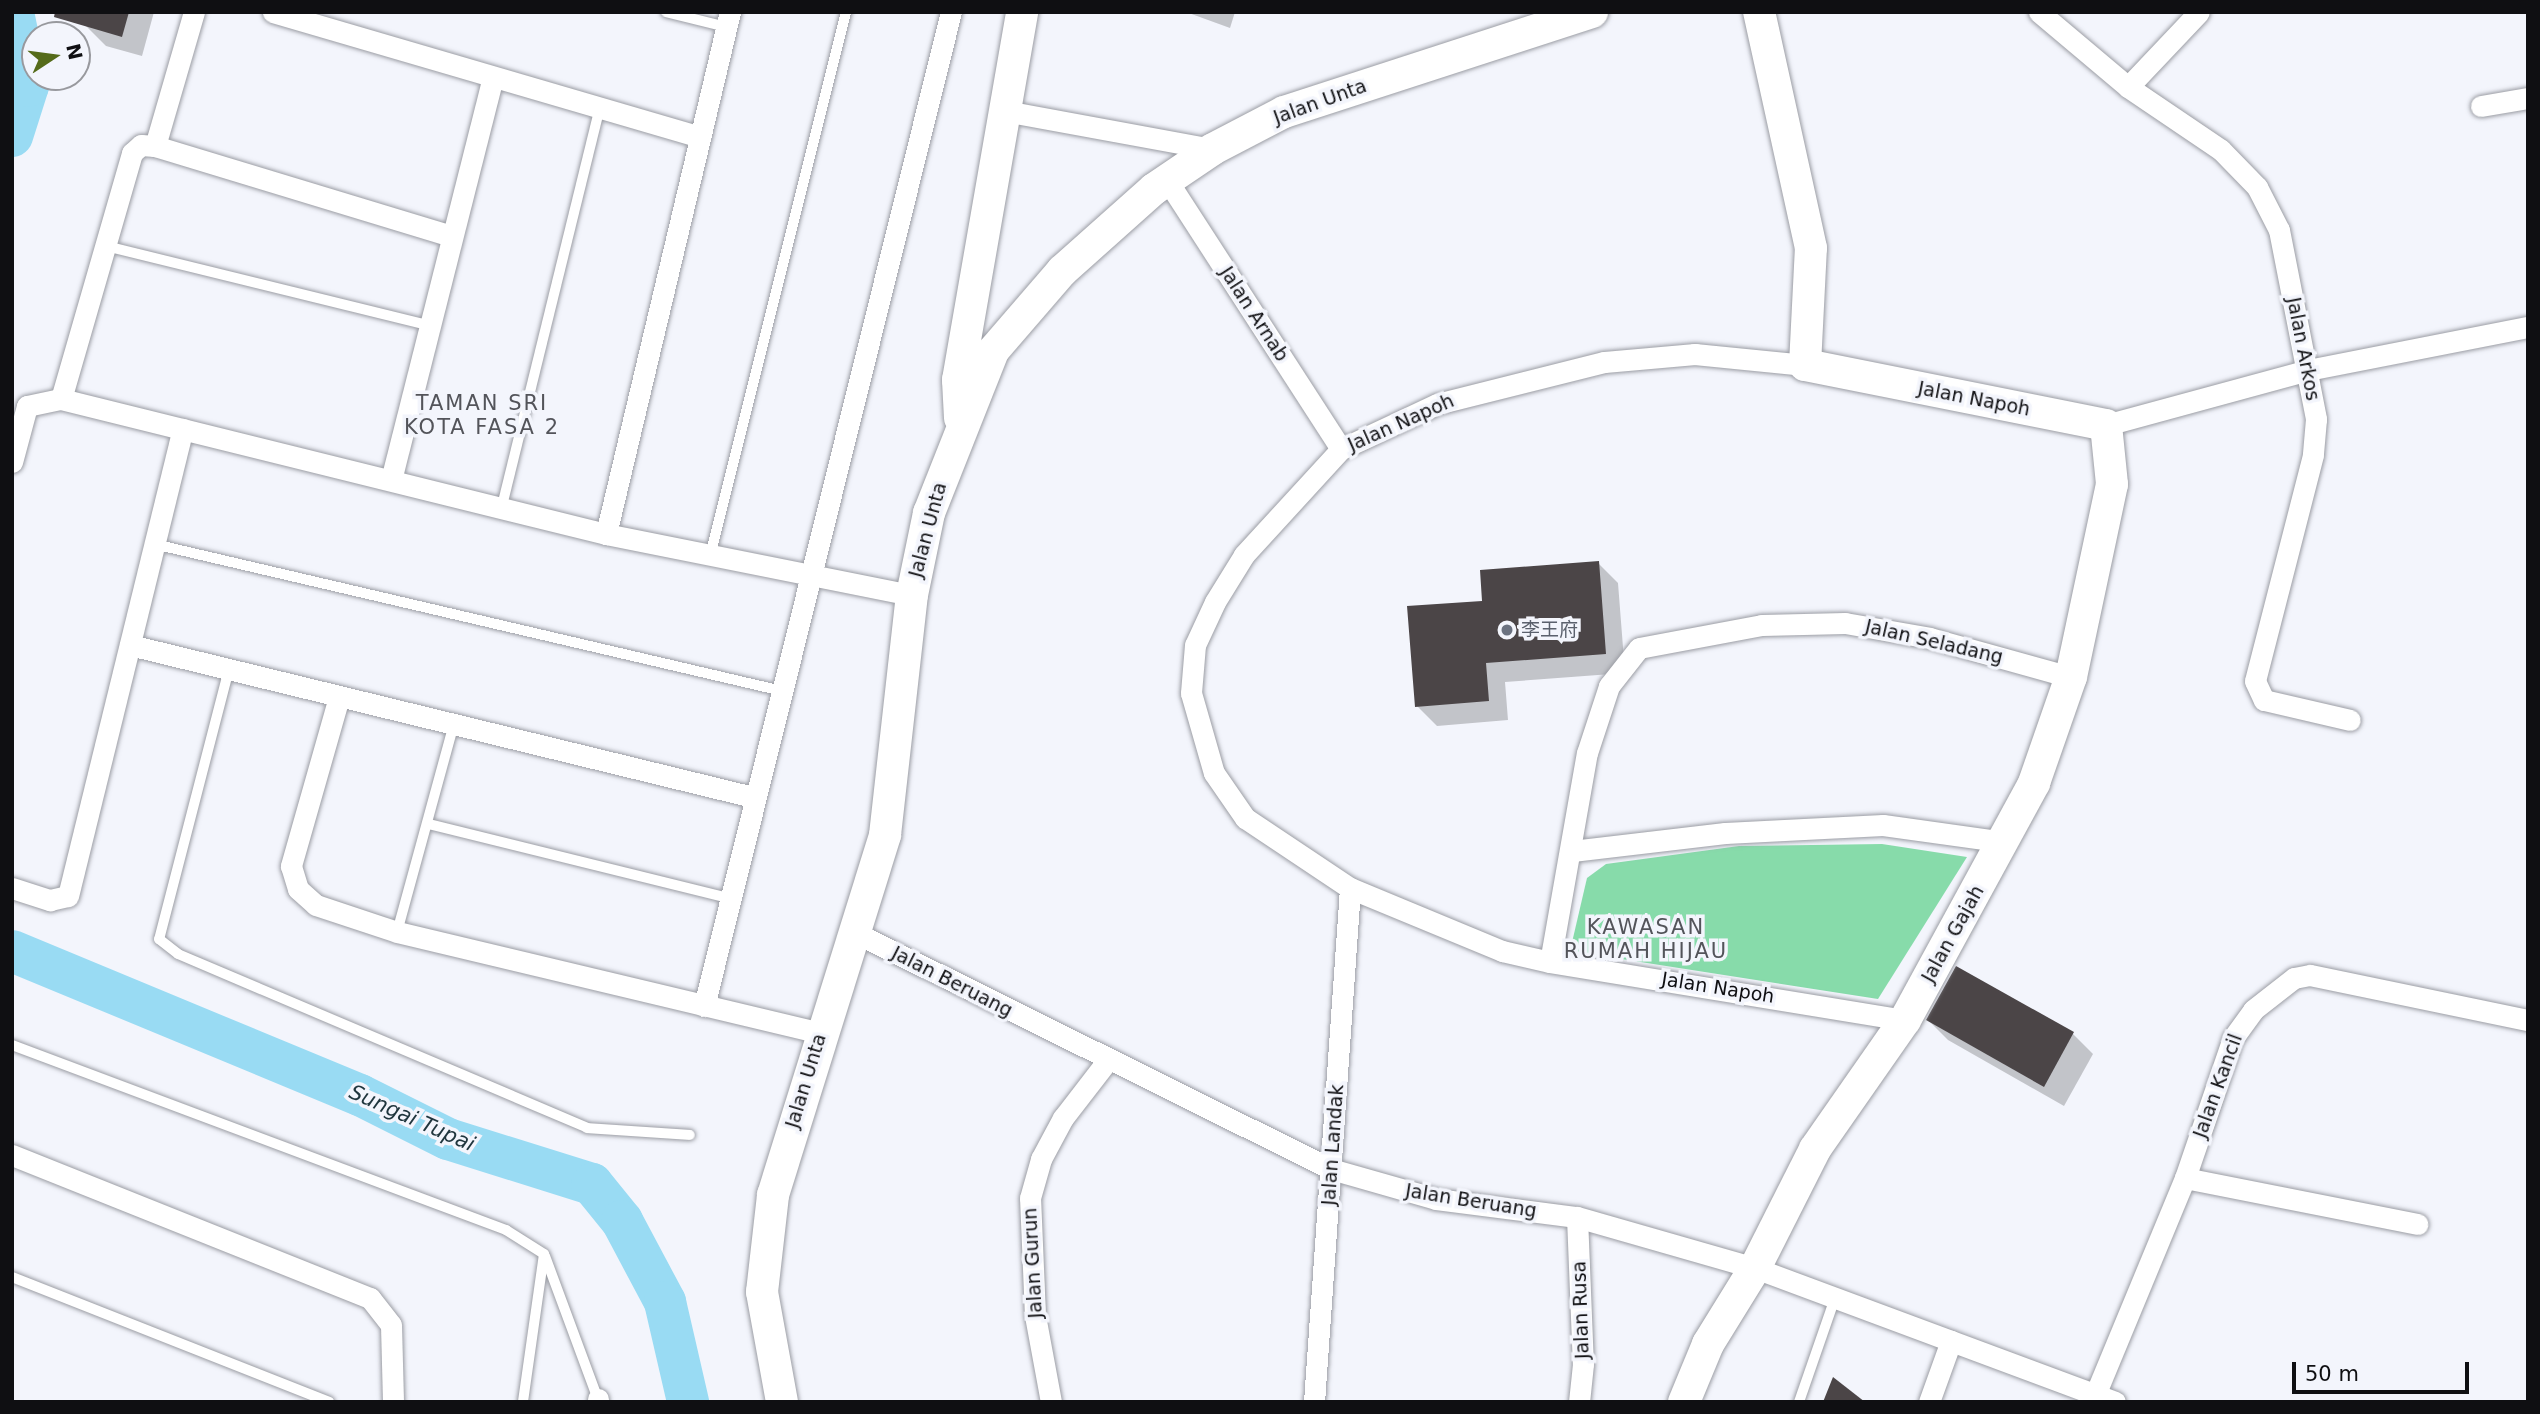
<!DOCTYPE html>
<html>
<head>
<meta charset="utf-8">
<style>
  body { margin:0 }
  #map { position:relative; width:2540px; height:1414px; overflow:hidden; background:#f3f5fc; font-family:"DejaVu Sans","Noto Sans SC",sans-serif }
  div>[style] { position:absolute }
  .green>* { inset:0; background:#87dbaa }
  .shadow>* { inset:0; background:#0003 }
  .river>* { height:42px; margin:-21px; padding:0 21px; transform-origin:21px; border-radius:21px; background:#99dbf3 }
  .building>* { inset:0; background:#4b4547 }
  .roads { filter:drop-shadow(0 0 2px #9b9da4) drop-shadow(0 0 2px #9b9da4) }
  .lane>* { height:10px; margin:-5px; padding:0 5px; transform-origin:5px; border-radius:5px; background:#fff }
  .street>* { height:21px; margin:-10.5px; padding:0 10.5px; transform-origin:10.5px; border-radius:10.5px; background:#fff }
  .secondary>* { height:32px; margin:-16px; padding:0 16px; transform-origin:16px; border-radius:16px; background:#fff }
  .dots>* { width:19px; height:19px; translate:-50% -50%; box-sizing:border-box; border:4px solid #f3f5fc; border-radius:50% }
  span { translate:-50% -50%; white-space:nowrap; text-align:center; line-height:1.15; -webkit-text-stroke:7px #f3f5fc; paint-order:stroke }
  .street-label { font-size:19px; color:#0f0f12 }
  .worship-label { font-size:19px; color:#5b616d }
  .left { translate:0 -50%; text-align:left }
  .neighbourhood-label { font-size:21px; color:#53545a; letter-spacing:2px }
  .water-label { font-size:21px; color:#20363e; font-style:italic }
  .frame { position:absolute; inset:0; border:14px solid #0f0f12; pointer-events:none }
  .north { position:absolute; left:21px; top:21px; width:70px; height:70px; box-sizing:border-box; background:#f3f5fc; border:2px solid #98999e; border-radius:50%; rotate:77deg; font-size:19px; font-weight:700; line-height:28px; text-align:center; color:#0f0f12 }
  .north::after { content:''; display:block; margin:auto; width:24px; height:32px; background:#556b1a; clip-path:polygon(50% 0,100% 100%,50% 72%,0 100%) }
  .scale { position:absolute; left:2292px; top:1362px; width:177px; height:32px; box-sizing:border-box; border:4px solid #0f0f12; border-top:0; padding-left:9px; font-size:21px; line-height:24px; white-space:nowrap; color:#0f0f12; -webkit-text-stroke:5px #f3f5fc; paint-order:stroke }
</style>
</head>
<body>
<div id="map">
  <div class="green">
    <i style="clip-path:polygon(1882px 844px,1967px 857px,1878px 999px,1570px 951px,1587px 878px,1606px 864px,1739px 846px)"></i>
  </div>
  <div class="shadow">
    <i style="clip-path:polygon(90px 12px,154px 12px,142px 56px,106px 46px,86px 26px)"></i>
    <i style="clip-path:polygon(1186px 12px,1235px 12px,1230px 28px)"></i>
    <i style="clip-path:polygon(1598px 563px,1618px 583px,1625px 673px,1505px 682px,1508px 720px,1437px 726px,1417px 706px,1484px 602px)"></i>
    <i style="clip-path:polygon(1956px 968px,2073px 1034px,2093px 1054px,2064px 1106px,1948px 1040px,1928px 1020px)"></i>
  </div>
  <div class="river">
    <i style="left:12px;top:136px;width:52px;rotate:-72.3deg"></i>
    <i style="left:28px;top:86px;width:76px;rotate:-101.5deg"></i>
    <i style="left:12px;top:951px;width:377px;rotate:22.5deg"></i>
    <i style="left:360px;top:1095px;width:98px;rotate:26.6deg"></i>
    <i style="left:448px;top:1139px;width:151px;rotate:17.4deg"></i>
    <i style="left:592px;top:1184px;width:48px;rotate:51deg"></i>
    <i style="left:622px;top:1221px;width:92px;rotate:62deg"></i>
    <i style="left:665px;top:1302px;width:103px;rotate:77deg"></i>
  </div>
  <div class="building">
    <i style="clip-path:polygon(55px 12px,129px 12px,122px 37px,54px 17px)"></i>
    <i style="clip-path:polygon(1599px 561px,1606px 654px,1486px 663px,1489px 701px,1415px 707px,1407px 606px,1482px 601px,1480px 570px)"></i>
    <i style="clip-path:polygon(1956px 966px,2074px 1032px,2044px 1087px,1926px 1020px)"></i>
    <i style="clip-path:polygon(1833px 1377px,1865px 1402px,1823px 1402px)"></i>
  </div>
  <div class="roads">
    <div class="lane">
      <i style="left:666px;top:12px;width:62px;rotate:14deg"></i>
      <i style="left:102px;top:245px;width:340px;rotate:13.8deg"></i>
      <i style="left:501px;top:510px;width:412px;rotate:-76.2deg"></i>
      <i style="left:154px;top:544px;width:645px;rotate:13.17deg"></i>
      <i style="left:711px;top:552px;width:557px;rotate:-75.96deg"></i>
      <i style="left:229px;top:669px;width:279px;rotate:104.5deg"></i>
      <i style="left:159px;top:939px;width:24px;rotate:38deg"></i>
      <i style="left:178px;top:954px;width:444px;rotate:23deg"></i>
      <i style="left:587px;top:1128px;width:103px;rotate:3.9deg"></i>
      <i style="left:429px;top:824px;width:308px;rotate:13.9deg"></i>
      <i style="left:397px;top:932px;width:213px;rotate:-74.7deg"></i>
      <i style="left:12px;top:1045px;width:528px;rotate:20.53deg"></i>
      <i style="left:506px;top:1230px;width:45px;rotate:32.3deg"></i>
      <i style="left:544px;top:1254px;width:149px;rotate:98.1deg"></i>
      <i style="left:545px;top:1256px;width:153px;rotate:69.7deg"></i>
      <i style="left:12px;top:1277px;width:341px;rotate:21.5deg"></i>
      <i style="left:1799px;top:1402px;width:110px;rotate:-70.9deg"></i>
    </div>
    <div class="street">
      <i style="left:273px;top:12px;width:445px;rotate:16.3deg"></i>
      <i style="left:2039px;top:12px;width:116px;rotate:40.1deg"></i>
      <i style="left:2128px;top:87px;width:112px;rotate:34.1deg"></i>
      <i style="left:2221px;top:150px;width:52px;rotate:45.8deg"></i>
      <i style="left:2257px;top:187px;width:48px;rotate:62.9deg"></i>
      <i style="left:2279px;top:230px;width:193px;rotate:78.9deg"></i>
      <i style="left:2316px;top:419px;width:36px;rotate:95deg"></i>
      <i style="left:2313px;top:455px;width:233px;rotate:104.4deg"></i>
      <i style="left:2255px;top:681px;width:21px;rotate:65deg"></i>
      <i style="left:2264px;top:700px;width:88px;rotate:13.1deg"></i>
      <i style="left:2128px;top:87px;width:103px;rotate:-46.6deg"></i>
      <i style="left:2481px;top:106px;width:48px;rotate:-9.7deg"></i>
      <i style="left:1005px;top:111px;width:211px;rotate:10.4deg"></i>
      <i style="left:155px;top:146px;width:310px;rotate:16.9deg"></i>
      <i style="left:1167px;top:180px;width:320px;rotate:57.1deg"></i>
      <i style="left:1805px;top:365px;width:111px;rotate:-174.3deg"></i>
      <i style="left:1695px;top:354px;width:91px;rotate:175deg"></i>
      <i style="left:1604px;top:362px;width:172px;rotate:165.9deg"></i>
      <i style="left:1437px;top:404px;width:106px;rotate:154.9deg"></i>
      <i style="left:1341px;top:449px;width:144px;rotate:132.5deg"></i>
      <i style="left:1244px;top:555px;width:55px;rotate:121.7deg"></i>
      <i style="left:1215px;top:602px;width:47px;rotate:114.9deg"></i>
      <i style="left:1195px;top:645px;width:48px;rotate:94.8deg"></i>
      <i style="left:1191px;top:693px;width:83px;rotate:74deg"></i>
      <i style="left:1214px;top:773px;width:55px;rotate:55.4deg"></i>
      <i style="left:1245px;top:818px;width:126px;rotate:33.7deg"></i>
      <i style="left:1350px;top:888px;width:165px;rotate:22.5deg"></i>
      <i style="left:1502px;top:951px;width:49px;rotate:12.9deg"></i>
      <i style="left:1550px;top:962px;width:360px;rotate:9.3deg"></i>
      <i style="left:61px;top:399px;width:256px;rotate:-73.9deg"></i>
      <i style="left:132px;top:153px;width:12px;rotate:-42deg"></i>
      <i style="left:141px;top:145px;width:14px;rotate:4deg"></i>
      <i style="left:155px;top:146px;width:140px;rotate:-73.8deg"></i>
      <i style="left:2106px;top:425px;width:209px;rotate:-15.2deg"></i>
      <i style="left:2308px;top:370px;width:224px;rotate:-11.1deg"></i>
      <i style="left:12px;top:462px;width:58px;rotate:-75deg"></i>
      <i style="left:27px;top:406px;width:35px;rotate:-12deg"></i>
      <i style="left:61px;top:399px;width:561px;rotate:13.91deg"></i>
      <i style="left:606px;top:534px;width:312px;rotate:11.3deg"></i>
      <i style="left:391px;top:480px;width:413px;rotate:-75.8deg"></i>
      <i style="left:606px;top:534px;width:537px;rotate:-76.64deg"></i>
      <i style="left:130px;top:645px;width:641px;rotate:13.71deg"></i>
      <i style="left:339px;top:697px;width:176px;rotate:105.9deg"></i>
      <i style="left:291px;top:866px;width:24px;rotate:73deg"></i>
      <i style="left:298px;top:889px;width:24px;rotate:42deg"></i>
      <i style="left:316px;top:905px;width:85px;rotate:18.4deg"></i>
      <i style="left:397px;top:932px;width:436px;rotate:13.4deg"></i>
      <i style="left:1572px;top:851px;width:154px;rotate:-6.7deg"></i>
      <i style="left:1725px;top:833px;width:158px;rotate:-2.9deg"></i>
      <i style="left:1883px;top:825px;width:124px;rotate:7.9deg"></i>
      <i style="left:12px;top:888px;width:40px;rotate:18deg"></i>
      <i style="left:50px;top:900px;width:18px;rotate:-13deg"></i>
      <i style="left:68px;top:896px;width:481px;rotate:-76.2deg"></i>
      <i style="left:854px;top:932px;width:533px;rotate:26.42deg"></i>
      <i style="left:1331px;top:1169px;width:109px;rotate:15.9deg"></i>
      <i style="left:1436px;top:1199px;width:142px;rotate:7.3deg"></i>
      <i style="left:1577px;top:1217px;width:185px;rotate:16deg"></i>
      <i style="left:1755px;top:1268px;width:384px;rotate:20.4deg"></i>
      <i style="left:1550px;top:962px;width:212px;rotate:-80deg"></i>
      <i style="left:1587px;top:753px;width:71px;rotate:-71.8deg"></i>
      <i style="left:1609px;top:686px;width:48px;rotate:-51.7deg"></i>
      <i style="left:1639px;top:648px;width:125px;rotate:-10.6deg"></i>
      <i style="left:1762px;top:625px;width:83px;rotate:-1.4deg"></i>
      <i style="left:1845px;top:623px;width:86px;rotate:10deg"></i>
      <i style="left:1930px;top:638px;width:146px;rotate:15.5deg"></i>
      <i style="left:704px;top:1006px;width:1024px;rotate:-76.05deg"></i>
      <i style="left:12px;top:1155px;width:386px;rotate:21.8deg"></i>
      <i style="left:370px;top:1298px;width:34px;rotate:52deg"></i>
      <i style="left:391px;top:1325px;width:77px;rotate:88.5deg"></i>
      <i style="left:2185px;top:1178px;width:237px;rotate:11.2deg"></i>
      <i style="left:1577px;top:1217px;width:147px;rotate:87.7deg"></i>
      <i style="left:1583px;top:1364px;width:38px;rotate:96deg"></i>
      <i style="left:2095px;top:1395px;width:235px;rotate:-67.5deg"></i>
      <i style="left:2185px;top:1178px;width:148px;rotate:-71.1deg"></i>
      <i style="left:2233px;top:1038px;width:34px;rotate:-54deg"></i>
      <i style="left:2253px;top:1010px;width:52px;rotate:-38deg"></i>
      <i style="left:2294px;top:978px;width:16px;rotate:-11deg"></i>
      <i style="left:2310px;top:975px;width:223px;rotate:11.7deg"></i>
      <i style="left:598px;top:1402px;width:3px;rotate:-90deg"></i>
      <i style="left:1051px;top:1402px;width:87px;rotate:-100.5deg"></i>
      <i style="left:1035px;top:1316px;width:118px;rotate:-92.4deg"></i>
      <i style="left:1030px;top:1198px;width:41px;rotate:-74.2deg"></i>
      <i style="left:1041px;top:1159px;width:47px;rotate:-61.8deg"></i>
      <i style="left:1063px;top:1118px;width:72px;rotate:-52.3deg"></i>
      <i style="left:1314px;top:1402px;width:515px;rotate:-85.99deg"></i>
      <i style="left:1929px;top:1402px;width:65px;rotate:-70.2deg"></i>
    </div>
    <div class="secondary">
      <i style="left:960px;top:418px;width:38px;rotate:-93deg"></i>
      <i style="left:958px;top:380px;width:374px;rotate:-80.1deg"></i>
      <i style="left:782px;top:1402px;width:112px;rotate:-100.3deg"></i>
      <i style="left:762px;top:1292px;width:98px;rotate:-83.5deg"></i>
      <i style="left:773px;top:1195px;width:377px;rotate:-72.7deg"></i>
      <i style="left:885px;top:835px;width:242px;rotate:-83.6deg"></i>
      <i style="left:912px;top:595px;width:84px;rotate:-78.3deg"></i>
      <i style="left:929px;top:513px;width:174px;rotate:-68.4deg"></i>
      <i style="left:993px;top:351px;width:106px;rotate:-49.2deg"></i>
      <i style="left:1062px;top:271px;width:123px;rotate:-41.7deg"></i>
      <i style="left:1154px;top:189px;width:71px;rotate:-34.1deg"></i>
      <i style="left:1213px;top:149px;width:80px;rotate:-27.5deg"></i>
      <i style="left:1284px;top:112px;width:324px;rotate:-18deg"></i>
      <i style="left:1684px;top:1402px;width:63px;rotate:-67.5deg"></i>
      <i style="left:1708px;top:1344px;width:89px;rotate:-58.3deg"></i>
      <i style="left:1755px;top:1268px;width:133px;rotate:-63.2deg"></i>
      <i style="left:1815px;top:1149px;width:157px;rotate:-55.1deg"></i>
      <i style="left:1905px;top:1020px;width:270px;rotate:-61.4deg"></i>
      <i style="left:2034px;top:783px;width:112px;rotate:-70.8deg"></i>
      <i style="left:2071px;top:677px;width:197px;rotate:-78deg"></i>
      <i style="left:2112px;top:484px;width:59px;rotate:-95.8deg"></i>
      <i style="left:2106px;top:425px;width:307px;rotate:-168.7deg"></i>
      <i style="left:1805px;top:365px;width:117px;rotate:-87.1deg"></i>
      <i style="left:1811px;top:248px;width:242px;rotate:-102.4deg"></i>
    </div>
  </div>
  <div class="dots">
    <i style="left:1507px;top:630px;background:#6b7280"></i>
  </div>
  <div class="street-label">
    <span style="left:1320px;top:102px;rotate:-20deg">Jalan Unta</span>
    <span style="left:1254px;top:314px;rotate:57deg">Jalan Arnab</span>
    <span style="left:2303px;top:349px;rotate:79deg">Jalan Arkos</span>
    <span style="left:1974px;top:399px;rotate:11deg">Jalan Napoh</span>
    <span style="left:1401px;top:423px;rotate:-24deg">Jalan Napoh</span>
    <span style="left:928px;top:530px;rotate:-75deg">Jalan Unta</span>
    <span style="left:1934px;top:642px;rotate:13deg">Jalan Seladang</span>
    <span style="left:1953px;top:934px;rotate:-61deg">Jalan Gajah</span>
    <span style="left:952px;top:982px;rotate:27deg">Jalan Beruang</span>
    <span style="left:1718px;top:988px;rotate:9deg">Jalan Napoh</span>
    <span style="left:806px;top:1081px;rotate:-73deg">Jalan Unta</span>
    <span style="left:2218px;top:1086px;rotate:-70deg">Jalan Kancil</span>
    <span style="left:1333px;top:1145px;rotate:-86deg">Jalan Landak</span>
    <span style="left:1471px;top:1201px;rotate:9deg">Jalan Beruang</span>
    <span style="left:1033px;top:1263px;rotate:-93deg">Jalan Gurun</span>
    <span style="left:1581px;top:1310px;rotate:-92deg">Jalan Rusa</span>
  </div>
  <div class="worship-label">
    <span class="left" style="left:1521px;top:630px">李王府</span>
  </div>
  <div class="neighbourhood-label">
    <span style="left:482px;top:415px">TAMAN SRI<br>KOTA FASA 2</span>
    <span style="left:1646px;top:939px">KAWASAN<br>RUMAH HIJAU</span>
  </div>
  <div class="water-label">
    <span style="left:412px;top:1118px;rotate:24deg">Sungai Tupai</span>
  </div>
  <div class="frame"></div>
  <div class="north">N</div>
  <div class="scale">50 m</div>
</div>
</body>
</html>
